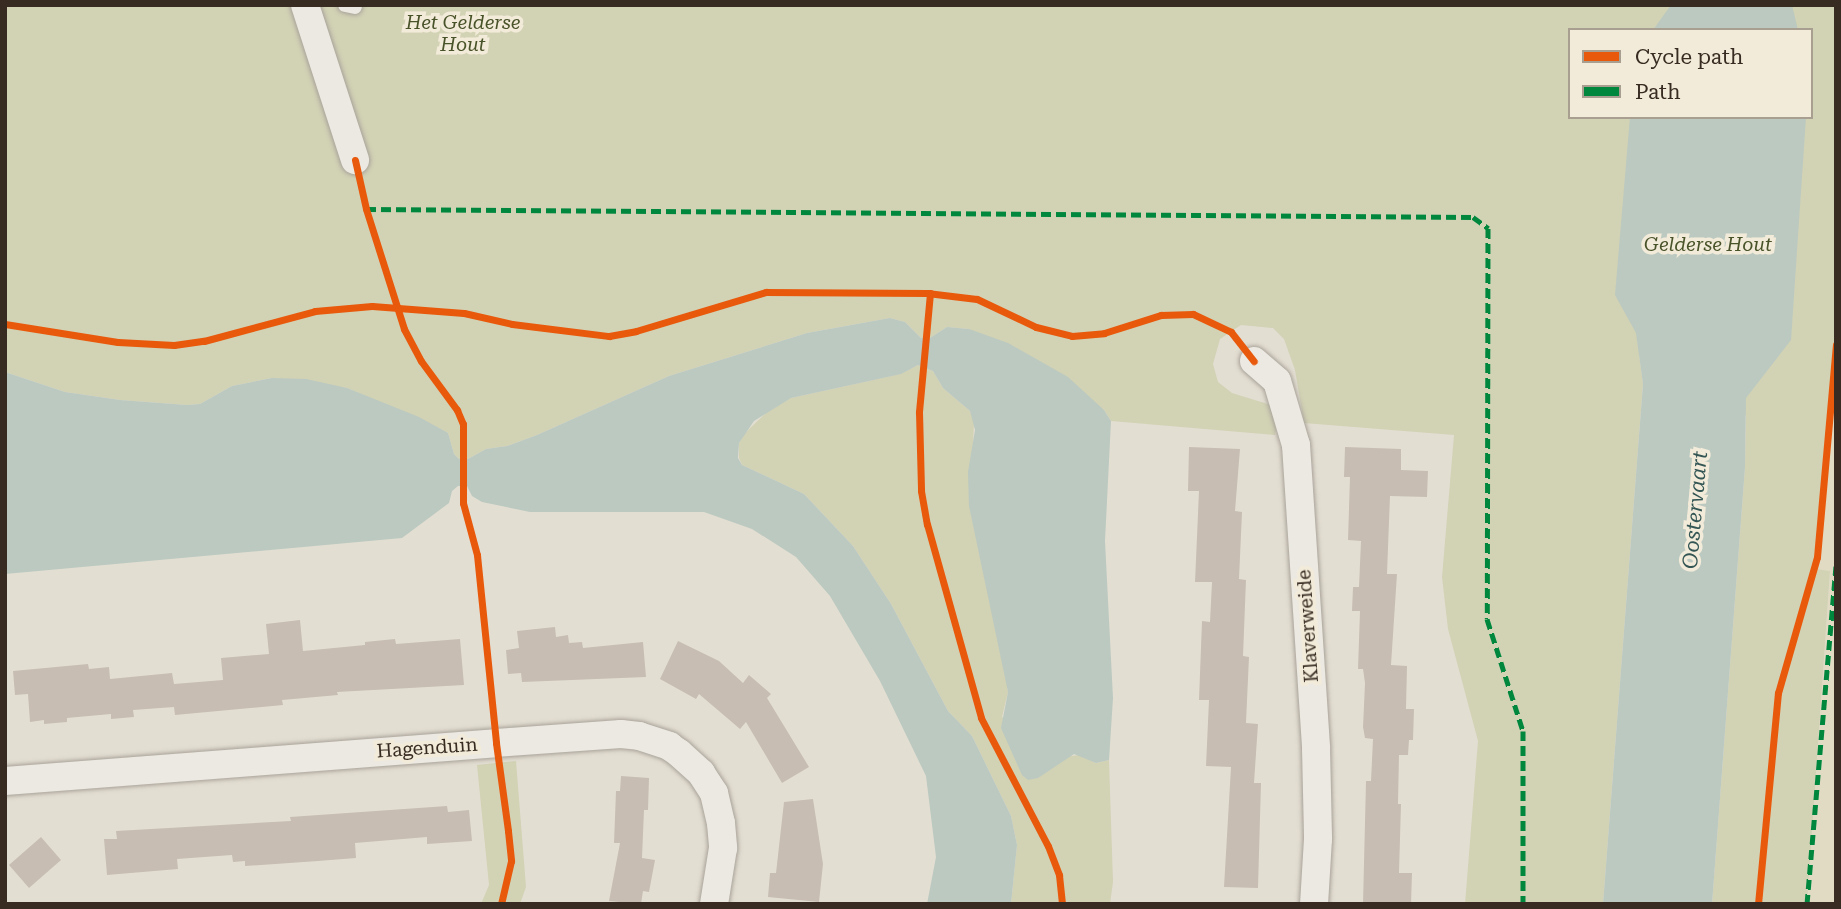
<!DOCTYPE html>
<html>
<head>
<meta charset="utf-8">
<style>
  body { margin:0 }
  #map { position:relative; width:1841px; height:909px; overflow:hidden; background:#e3ded2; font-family:"Roboto Serif",serif }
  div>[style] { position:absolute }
  .farmland>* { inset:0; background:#e1dbc4 }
  .green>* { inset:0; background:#d2d2b5 }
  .water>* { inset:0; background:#bbc9c0 }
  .building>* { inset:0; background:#c7bdb2 }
  .roads { filter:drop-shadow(0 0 2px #a9a39a) drop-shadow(0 0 2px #a9a39a) }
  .service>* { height:14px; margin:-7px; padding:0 7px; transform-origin:7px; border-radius:7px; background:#ece9e2 }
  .minor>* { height:28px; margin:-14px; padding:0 14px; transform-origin:14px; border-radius:14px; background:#ece9e2 }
  .quiet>* { height:5px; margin-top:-2.5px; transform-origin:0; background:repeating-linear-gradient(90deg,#00873e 0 10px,transparent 0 15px) }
  .cycleway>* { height:7px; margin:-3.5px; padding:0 3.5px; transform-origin:3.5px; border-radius:3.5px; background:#e8590c }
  span { translate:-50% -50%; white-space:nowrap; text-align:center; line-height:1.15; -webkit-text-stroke:7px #f3ebd9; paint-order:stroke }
  .park-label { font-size:19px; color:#49532a; font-style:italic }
  .street-label { font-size:19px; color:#382c22 }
  .water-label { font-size:21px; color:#335654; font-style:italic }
  .frame { position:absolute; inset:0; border:7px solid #382c22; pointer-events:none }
  .legend { position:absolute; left:1568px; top:28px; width:245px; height:91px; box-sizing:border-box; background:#f3ebd9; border:2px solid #a89f90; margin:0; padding:9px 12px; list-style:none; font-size:21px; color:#382c22 }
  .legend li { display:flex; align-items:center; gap:14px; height:35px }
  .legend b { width:35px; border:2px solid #a89f90 }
</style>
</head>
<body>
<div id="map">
  <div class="farmland">
    <i style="clip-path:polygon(1836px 396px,1836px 904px,1807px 904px,1830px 572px,1815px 569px)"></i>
  </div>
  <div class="green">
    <i style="clip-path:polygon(evenodd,5px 5px,1836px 5px,1836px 411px,1831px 420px,1815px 569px,1830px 571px,1807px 904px,1712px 904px,1745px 467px,1746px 415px,1639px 354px,1643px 384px,1603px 904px,1465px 904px,1478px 741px,1448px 629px,1442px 577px,1454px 435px,1304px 423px,1295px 370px,1284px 339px,1273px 328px,1241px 325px,1220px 339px,1213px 364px,1218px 382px,1232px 393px,1271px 405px,1279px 414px,1275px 435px,1111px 421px,1104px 410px,969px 329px,947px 327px,930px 338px,921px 338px,905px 322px,890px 318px,807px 333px,669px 376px,537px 435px,507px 446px,486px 449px,468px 459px,459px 459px,454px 454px,448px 433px,347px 388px,272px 378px,232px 386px,200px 404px,187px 405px,120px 400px,65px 392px,5px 372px,5px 5px,1570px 30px,1811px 30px,1811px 117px,1570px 117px,1570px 30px)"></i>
    <i style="clip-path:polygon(918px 365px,933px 371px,943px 388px,970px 411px,974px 422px,973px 447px,1008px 692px,1002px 717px,1071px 756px,1079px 755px,1096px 763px,1109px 760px,1113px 882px,1110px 904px,1011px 904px,1017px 845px,1011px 816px,972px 736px,948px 711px,891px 604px,853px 546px,804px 494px,742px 465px,739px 458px,739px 443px,744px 434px,771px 408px,791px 398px,900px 374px)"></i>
    <i style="clip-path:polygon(516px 761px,526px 887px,520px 904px,481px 904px,489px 885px,477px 765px)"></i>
  </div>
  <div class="water">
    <i style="clip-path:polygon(1671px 5px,1792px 5px,1798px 30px,1653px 30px)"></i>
    <i style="clip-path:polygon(1630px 117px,1806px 117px,1791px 340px,1746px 398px,1745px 467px,1712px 904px,1603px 904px,1643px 384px,1636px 333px,1615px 295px)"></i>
    <i style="clip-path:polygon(890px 318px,905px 322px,921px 338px,930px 338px,947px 327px,969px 329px,1008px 343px,1068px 377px,1104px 410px,1111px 421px,1105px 541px,1113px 698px,1109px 760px,1096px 763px,1074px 754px,1038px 778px,1028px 780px,1022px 775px,1001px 728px,1008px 692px,969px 506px,968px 472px,975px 430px,970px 411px,943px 388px,933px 371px,918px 365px,901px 374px,791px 398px,754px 421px,739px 443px,738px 458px,742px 465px,804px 494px,853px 546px,891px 604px,948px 711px,972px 736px,1011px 816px,1017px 845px,1011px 904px,927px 904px,936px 857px,926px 776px,880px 681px,830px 596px,796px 557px,752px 529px,704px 512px,530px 512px,482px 502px,472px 496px,467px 486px,458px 486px,452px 491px,449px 503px,402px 538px,5px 574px,5px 372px,65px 392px,120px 400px,187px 405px,200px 404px,232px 386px,272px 378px,306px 379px,347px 388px,419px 417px,448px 433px,454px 454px,459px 459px,468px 459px,486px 449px,507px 446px,537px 435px,669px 376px,807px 333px)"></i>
  </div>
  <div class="building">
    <i style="clip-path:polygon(1189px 447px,1240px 449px,1235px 511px,1242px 512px,1239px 579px,1246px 580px,1243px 656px,1249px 657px,1246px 723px,1258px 724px,1254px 783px,1261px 783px,1258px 888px,1224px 887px,1231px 767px,1206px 766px,1209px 700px,1199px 700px,1202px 621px,1210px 622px,1212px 582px,1195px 582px,1199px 491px,1188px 491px)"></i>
    <i style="clip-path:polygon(1345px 447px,1401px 449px,1401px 470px,1428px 471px,1427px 497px,1390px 496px,1387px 574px,1397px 574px,1391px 665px,1407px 666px,1406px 709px,1414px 709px,1413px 740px,1409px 740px,1408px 755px,1399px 755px,1398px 804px,1401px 804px,1399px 873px,1412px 873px,1411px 904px,1363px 904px,1366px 781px,1371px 781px,1373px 739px,1365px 738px,1363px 727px,1365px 683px,1363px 669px,1358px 669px,1360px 611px,1352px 611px,1353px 587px,1359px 587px,1361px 541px,1348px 540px,1350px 477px,1344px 477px)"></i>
    <i style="clip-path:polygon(300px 620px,303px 651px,365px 645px,365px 642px,395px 639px,396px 644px,460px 639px,464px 685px,337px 692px,338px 695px,282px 700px,283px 705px,175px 715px,174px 707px,133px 710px,134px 717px,111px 719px,111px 714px,67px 718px,67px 722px,44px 724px,44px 720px,30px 722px,28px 694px,15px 695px,13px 671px,88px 664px,89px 669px,109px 667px,110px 679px,172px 673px,174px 684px,223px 680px,221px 658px,269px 654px,266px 624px)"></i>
    <i style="clip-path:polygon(555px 627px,556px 637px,568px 635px,569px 643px,582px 642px,583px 648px,643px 642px,646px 677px,522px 682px,521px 673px,508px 674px,506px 650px,519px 648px,517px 631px)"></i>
    <i style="clip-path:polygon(678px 641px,719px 661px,743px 683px,749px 675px,771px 694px,767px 698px,809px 767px,782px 783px,746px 722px,740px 729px,699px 694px,696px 699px,660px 679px)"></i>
    <i style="clip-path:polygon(621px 776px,649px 778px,648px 810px,644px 810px,642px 858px,655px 860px,649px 892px,643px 891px,641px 904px,609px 901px,620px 843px,614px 843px,616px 791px,620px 791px)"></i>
    <i style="clip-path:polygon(813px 799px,823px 864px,819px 902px,768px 897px,770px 873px,776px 873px,784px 802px)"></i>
    <i style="clip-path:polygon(447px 806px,448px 812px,469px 810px,472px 841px,427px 844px,427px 837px,355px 843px,356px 858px,318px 861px,245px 866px,245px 861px,233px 862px,232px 855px,177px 859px,178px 869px,107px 875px,104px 839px,117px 839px,116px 831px,291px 821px,290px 817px)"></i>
    <i style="clip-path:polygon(41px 837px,61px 860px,29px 888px,9px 865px)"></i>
  </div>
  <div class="roads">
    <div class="service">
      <i style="left:345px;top:5px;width:10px;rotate:11deg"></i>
    </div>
    <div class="minor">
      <i style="left:305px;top:5px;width:163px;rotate:72.1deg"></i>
      <i style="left:1254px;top:361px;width:30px;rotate:41deg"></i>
      <i style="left:1277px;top:381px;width:67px;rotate:73.5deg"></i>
      <i style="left:1296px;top:445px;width:304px;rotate:86.2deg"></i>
      <i style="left:1316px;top:748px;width:91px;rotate:88.7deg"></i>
      <i style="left:1318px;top:839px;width:65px;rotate:93.5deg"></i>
      <i style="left:5px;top:781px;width:492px;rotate:-4.4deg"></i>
      <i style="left:496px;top:743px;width:125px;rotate:-4.1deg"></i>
      <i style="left:621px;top:734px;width:18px;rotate:6deg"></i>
      <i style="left:639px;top:736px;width:32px;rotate:18deg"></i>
      <i style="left:669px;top:746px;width:12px;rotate:35deg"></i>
      <i style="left:679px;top:753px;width:30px;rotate:42deg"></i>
      <i style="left:701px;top:773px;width:24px;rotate:57deg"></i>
      <i style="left:714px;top:793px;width:31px;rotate:77deg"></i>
      <i style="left:721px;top:823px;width:25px;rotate:85deg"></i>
      <i style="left:723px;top:848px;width:57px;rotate:99.1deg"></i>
    </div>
  </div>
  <div class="quiet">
    <i style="left:366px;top:209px;width:1107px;rotate:0.41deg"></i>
    <i style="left:1473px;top:217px;width:19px;rotate:36deg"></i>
    <i style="left:1488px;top:228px;width:391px;rotate:90.1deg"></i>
    <i style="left:1487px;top:619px;width:118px;rotate:72.2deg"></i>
    <i style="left:1523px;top:731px;width:173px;rotate:90deg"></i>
    <i style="left:1807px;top:904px;width:339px;rotate:-85.1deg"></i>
  </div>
  <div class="cycleway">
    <i style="left:355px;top:160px;width:50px;rotate:77.3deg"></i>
    <i style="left:366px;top:209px;width:126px;rotate:72.4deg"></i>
    <i style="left:404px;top:329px;width:36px;rotate:62deg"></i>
    <i style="left:421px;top:361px;width:61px;rotate:53.7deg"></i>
    <i style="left:457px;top:410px;width:15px;rotate:67deg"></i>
    <i style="left:463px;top:424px;width:79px;rotate:90deg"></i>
    <i style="left:463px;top:503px;width:54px;rotate:74.9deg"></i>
    <i style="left:477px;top:555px;width:189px;rotate:84.2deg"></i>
    <i style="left:496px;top:743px;width:89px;rotate:82.2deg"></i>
    <i style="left:508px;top:831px;width:30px;rotate:84deg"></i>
    <i style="left:511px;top:861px;width:44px;rotate:103.1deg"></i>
    <i style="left:930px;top:293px;width:120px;rotate:95.3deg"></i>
    <i style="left:919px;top:412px;width:79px;rotate:88.5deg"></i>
    <i style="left:921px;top:491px;width:34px;rotate:80deg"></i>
    <i style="left:927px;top:524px;width:201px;rotate:74.4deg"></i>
    <i style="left:981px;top:718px;width:144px;rotate:62.4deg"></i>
    <i style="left:1048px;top:846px;width:31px;rotate:69deg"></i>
    <i style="left:1059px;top:875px;width:29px;rotate:84deg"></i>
    <i style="left:5px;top:324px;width:114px;rotate:9.1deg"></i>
    <i style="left:118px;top:342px;width:56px;rotate:3.1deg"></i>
    <i style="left:174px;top:345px;width:30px;rotate:-8deg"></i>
    <i style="left:204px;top:341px;width:115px;rotate:-15.1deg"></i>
    <i style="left:315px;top:311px;width:57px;rotate:-5deg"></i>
    <i style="left:372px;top:306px;width:92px;rotate:4.4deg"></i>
    <i style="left:464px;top:313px;width:49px;rotate:12.9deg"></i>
    <i style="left:512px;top:324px;width:98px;rotate:7.1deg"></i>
    <i style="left:609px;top:336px;width:27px;rotate:-10deg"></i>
    <i style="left:636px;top:331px;width:136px;rotate:-16.7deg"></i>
    <i style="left:766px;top:292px;width:161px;rotate:0.4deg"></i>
    <i style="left:927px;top:293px;width:50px;rotate:6.8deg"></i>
    <i style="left:977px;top:299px;width:65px;rotate:25.4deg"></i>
    <i style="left:1036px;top:327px;width:37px;rotate:14deg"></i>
    <i style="left:1072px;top:336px;width:32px;rotate:-5deg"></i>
    <i style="left:1104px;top:333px;width:60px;rotate:-17.5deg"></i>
    <i style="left:1161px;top:315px;width:32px;rotate:-2deg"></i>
    <i style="left:1193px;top:314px;width:42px;rotate:25.3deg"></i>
    <i style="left:1231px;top:332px;width:37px;rotate:52deg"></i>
    <i style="left:1758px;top:904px;width:212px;rotate:-84.6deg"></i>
    <i style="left:1778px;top:693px;width:141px;rotate:-74deg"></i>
    <i style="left:1817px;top:557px;width:213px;rotate:-84.9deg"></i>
  </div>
  <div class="park-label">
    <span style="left:463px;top:34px">Het Gelderse<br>Hout</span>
    <span style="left:1708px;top:245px">Gelderse Hout</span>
  </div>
  <div class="street-label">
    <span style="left:1308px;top:626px;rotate:-94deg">Klaverweide</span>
    <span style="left:427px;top:748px;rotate:-4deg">Hagenduin</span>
  </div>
  <div class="water-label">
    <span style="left:1695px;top:510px;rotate:-85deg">Oostervaart</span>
  </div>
  <div class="frame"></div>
  <ul class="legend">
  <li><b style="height:9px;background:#e8590c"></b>Cycle path</li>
  <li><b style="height:9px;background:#00873e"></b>Path</li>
  </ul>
</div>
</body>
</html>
